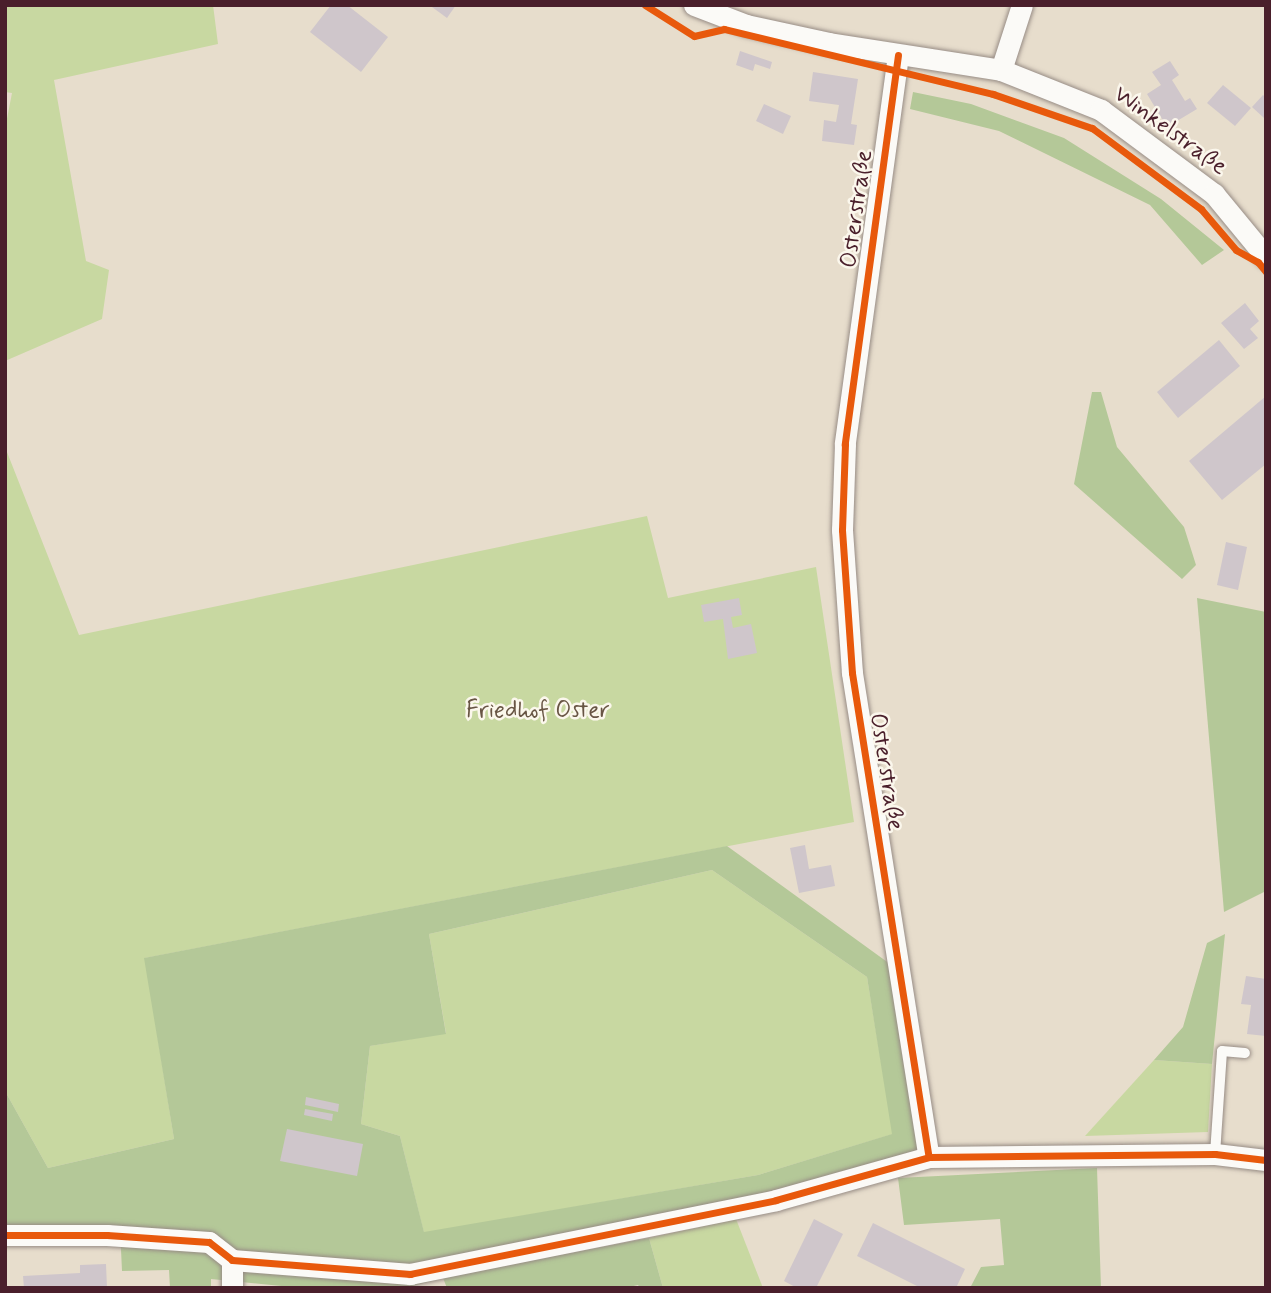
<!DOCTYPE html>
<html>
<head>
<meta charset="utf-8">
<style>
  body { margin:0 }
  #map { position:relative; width:1271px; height:1293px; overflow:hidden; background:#e7ddcc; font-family:Mynerve,sans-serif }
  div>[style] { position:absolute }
  .green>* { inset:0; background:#c8d8a1 }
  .forest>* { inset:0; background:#b4c898 }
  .building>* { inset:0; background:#cfc6cb }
  .roads { filter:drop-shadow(0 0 2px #978c85) drop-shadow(0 0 2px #978c85) }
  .lane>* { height:10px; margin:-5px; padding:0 5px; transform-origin:5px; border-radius:5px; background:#fbfaf7 }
  .street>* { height:21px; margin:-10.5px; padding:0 10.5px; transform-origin:10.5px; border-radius:10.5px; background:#fbfaf7 }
  .cycleway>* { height:7px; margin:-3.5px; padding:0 3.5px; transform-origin:3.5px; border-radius:3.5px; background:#e8590c }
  span { translate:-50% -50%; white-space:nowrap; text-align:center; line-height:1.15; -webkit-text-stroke:5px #fbf7ec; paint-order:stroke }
  .street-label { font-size:24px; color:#4a1f2b }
  .park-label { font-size:24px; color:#685544 }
  .frame { position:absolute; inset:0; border:7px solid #4a1f2b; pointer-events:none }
</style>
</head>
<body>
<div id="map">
  <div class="green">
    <i style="clip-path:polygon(5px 5px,213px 5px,218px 44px,54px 80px,86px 261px,109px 270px,102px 319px,5px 361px,5px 129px,12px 93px,5px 92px)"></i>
    <i style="clip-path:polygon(5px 447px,79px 635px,647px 516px,668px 598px,816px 567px,854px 822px,145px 958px,174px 1139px,48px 1168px,5px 1091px)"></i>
    <i style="clip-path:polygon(712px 870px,867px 977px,893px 1134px,758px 1175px,424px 1233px,400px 1136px,361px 1124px,370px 1046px,446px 1033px,429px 934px)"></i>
    <i style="clip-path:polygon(1154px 1060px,1212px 1064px,1208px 1132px,1085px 1136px)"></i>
    <i style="clip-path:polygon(736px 1219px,763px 1288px,663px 1288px,649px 1238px)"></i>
  </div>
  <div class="forest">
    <i style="clip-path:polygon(913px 92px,971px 104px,1064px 138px,1161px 199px,1224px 250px,1202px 265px,1150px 205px,999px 131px,910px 109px)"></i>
    <i style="clip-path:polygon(1092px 392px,1101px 392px,1117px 447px,1184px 527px,1196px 565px,1182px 579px,1074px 484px)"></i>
    <i style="clip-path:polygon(1197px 598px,1266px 612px,1266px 891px,1224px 912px)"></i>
    <i style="clip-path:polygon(evenodd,727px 846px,890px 964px,919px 1152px,444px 1277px,649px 1238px,663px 1288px,640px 1288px,638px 1285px,625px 1288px,447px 1288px,443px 1278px,405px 1288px,301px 1288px,211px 1279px,211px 1288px,170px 1288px,169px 1270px,122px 1271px,120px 1228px,5px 1229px,5px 1091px,48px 1168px,174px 1139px,144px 958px,727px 846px,712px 870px,867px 977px,892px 1134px,758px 1175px,424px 1232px,400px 1136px,361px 1124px,370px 1046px,446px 1034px,429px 934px,712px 870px)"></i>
    <i style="clip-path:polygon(1225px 934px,1212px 1064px,1154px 1060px,1183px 1027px,1207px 943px)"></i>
    <i style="clip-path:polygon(1097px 1168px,1101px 1288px,970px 1288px,981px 1267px,1004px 1265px,1000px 1219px,904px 1225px,898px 1178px)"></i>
  </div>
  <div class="building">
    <i style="clip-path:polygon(331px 5px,347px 5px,388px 37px,361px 72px,310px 32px)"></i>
    <i style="clip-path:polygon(433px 5px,456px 5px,447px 18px,432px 7px)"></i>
    <i style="clip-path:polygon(740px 51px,772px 62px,770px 69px,755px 64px,753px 71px,736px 65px)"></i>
    <i style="clip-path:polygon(1170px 61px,1179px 75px,1172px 80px,1185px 101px,1190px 98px,1197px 109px,1167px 127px,1147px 94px,1161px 85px,1152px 72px)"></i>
    <i style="clip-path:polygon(813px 72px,858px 79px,851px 124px,857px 125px,854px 145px,822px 141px,824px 120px,836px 122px,839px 105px,809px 101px)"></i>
    <i style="clip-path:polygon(1223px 85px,1251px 108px,1235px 126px,1207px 103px)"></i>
    <i style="clip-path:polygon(1263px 95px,1266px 98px,1264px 118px,1252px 107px)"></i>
    <i style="clip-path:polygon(764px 104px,791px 116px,783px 134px,756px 121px)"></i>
    <i style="clip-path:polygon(1245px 303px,1259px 321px,1250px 329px,1258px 338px,1244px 349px,1221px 323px)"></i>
    <i style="clip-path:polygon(1219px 340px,1240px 366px,1178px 418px,1157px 392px)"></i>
    <i style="clip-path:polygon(1266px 396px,1266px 464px,1222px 500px,1189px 461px)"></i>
    <i style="clip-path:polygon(1226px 542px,1247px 547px,1238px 590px,1217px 585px)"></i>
    <i style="clip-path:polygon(739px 598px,742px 615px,731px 617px,733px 628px,751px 624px,757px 653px,728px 659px,723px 619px,704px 622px,701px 605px)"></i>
    <i style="clip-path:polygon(805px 845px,809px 869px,831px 865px,835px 886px,799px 893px,790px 848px)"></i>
    <i style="clip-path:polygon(1246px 976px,1266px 979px,1266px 1036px,1247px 1034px,1251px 1005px,1241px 1004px)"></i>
    <i style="clip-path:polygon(306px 1097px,339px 1104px,338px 1112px,305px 1105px)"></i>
    <i style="clip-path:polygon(305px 1109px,333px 1114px,332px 1121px,304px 1115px)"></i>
    <i style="clip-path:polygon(287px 1129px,363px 1144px,357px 1176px,280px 1161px)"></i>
    <i style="clip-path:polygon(814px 1219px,843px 1234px,816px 1288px,797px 1288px,784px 1281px)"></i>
    <i style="clip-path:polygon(873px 1223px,965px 1269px,956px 1288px,921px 1288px,857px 1256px)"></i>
    <i style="clip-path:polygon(106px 1264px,107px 1288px,24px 1288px,23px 1276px,80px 1273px,80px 1265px)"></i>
  </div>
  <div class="roads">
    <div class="lane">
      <i style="left:1215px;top:1154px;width:103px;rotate:-86.1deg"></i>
      <i style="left:1222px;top:1051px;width:23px;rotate:5deg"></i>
    </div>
    <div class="street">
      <i style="left:694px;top:5px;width:56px;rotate:21deg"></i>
      <i style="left:746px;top:25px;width:85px;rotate:12.2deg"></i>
      <i style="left:829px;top:43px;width:174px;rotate:8.9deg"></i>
      <i style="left:1001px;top:70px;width:108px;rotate:21.8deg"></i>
      <i style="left:1101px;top:110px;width:141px;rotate:36.6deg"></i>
      <i style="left:1214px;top:194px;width:82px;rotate:50.5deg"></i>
      <i style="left:898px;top:55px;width:393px;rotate:97.8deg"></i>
      <i style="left:845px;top:444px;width:86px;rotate:92deg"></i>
      <i style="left:842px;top:530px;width:143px;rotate:86deg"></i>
      <i style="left:852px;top:673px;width:490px;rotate:81deg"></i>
      <i style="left:1001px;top:70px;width:68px;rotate:-72.1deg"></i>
      <i style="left:5px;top:1235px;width:102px"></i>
      <i style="left:107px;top:1235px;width:102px;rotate:3.9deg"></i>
      <i style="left:209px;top:1242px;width:29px;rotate:38deg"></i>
      <i style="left:232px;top:1260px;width:179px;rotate:4.5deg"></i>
      <i style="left:410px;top:1274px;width:373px;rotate:-11.4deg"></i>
      <i style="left:776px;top:1200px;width:159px;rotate:-15.7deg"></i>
      <i style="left:929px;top:1157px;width:286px;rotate:-0.6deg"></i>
      <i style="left:1215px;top:1154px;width:51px;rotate:6.7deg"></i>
      <i style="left:232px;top:1260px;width:28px;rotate:90deg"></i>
    </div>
  </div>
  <div class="cycleway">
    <i style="left:645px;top:5px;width:58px;rotate:32.3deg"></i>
    <i style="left:694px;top:36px;width:31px;rotate:-13deg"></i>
    <i style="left:724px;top:29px;width:277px;rotate:13.6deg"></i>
    <i style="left:993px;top:94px;width:105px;rotate:19deg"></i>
    <i style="left:1092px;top:128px;width:136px;rotate:36.6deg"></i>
    <i style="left:1201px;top:209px;width:54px;rotate:49.5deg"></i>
    <i style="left:1236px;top:250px;width:25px;rotate:29deg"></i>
    <i style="left:1258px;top:262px;width:13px;rotate:51deg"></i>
    <i style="left:898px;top:55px;width:393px;rotate:97.8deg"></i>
    <i style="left:845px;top:444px;width:86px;rotate:92deg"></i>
    <i style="left:842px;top:530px;width:143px;rotate:86deg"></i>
    <i style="left:852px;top:673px;width:490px;rotate:81deg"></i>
    <i style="left:5px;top:1235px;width:102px"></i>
    <i style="left:107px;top:1235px;width:102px;rotate:3.9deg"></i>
    <i style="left:209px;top:1242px;width:29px;rotate:38deg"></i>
    <i style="left:232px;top:1260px;width:179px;rotate:4.5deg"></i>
    <i style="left:410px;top:1274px;width:373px;rotate:-11.4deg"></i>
    <i style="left:776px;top:1200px;width:159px;rotate:-15.7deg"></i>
    <i style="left:929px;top:1157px;width:286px;rotate:-0.6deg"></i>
    <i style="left:1215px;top:1154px;width:51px;rotate:6.7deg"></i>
  </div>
  <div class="street-label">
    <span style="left:1170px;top:131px;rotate:36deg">Winkelstraße</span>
    <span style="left:857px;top:209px;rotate:-82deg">Osterstraße</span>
    <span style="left:886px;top:772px;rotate:81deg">Osterstraße</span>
  </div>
  <div class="park-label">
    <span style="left:538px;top:711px">Friedhof Oster</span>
  </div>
  <div class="frame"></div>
</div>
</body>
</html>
